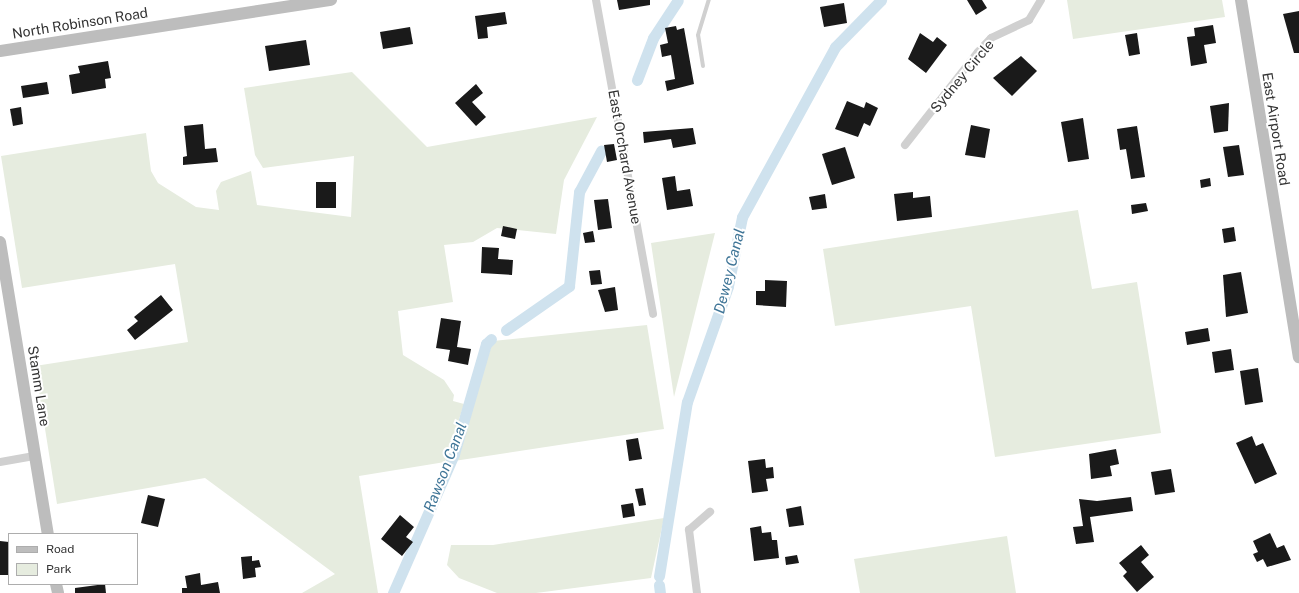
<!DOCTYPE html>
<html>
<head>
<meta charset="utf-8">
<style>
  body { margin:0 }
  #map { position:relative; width:1299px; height:593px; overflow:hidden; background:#fff; font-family:"Public Sans",sans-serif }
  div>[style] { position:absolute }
  .green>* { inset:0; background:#e6ecdf }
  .canal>* { height:11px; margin:-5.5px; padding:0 5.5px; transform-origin:5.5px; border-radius:5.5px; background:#cfe2ee }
  .building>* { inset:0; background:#1a1a1a }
  .lane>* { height:4px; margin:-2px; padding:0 2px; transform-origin:2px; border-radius:2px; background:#d0d0d0 }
  .street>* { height:8px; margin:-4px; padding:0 4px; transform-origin:4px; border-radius:4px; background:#d0d0d0 }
  .secondary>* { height:12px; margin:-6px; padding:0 6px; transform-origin:6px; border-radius:6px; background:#bdbdbd }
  span { translate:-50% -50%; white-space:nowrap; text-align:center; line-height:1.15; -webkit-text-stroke:4px #fff; paint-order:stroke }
  .street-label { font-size:14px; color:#333 }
  .water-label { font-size:15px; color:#3f7597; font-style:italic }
  .legend { position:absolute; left:8px; top:533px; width:130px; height:52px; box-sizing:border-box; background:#fff; border:1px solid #adadad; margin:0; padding:5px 7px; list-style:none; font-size:12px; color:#333 }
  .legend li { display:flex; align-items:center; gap:8px; height:20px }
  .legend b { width:20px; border:1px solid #adadad }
</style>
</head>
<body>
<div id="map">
  <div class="green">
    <i style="clip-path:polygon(1067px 0,1222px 0,1225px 17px,1073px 39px)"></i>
    <i style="clip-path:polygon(352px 72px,427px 147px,597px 117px,564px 180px,556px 234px,497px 228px,473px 242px,444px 245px,453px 302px,398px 311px,403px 355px,444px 380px,454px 395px,453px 401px,464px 404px,445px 462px,359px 476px,378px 593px,302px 593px,335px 574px,205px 478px,57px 504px,35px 366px,188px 342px,175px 264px,22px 288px,1px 156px,146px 133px,151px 171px,158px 183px,196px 207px,219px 210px,216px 191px,221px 182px,251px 171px,257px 205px,351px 217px,354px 156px,263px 168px,255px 155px,244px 88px)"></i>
    <i style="clip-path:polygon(1078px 210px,1092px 289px,1137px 282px,1161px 433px,995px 457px,971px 306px,835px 326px,823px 249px)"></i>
    <i style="clip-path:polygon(715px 233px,674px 397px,651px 243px)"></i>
    <i style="clip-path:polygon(647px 325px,664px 429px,454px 461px,493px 341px)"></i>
    <i style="clip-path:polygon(664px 518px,651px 578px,536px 593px,497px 593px,459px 578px,447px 565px,451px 545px,493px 545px)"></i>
    <i style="clip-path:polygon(1007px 536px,1016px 593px,860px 593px,854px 559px)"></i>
  </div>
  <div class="canal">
    <i style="left:637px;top:80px;width:45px;rotate:-69.1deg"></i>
    <i style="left:653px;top:38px;width:45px;rotate:-56.7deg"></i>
    <i style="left:506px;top:330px;width:77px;rotate:-34.9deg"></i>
    <i style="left:569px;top:286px;width:95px;rotate:-83.9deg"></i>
    <i style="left:579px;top:192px;width:47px;rotate:-61.8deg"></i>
    <i style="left:659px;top:576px;width:176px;rotate:-80.9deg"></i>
    <i style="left:687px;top:402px;width:123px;rotate:-70.5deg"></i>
    <i style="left:728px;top:286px;width:70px;rotate:-78.5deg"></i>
    <i style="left:742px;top:217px;width:194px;rotate:-61.3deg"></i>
    <i style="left:835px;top:47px;width:66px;rotate:-45.6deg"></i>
    <i style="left:659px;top:585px;width:8px;rotate:83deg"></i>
    <i style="left:393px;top:593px;width:152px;rotate:-66.3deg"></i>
    <i style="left:454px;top:454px;width:115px;rotate:-73.8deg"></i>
    <i style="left:486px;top:344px;width:7px;rotate:-45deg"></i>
  </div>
  <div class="building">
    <i style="clip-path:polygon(617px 0,650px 0,650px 5px,619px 10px)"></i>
    <i style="clip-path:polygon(967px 0,982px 0,987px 8px,976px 15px)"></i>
    <i style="clip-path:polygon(844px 3px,847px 23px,824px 27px,820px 7px)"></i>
    <i style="clip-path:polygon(1299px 11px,1299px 53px,1294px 53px,1283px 14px)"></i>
    <i style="clip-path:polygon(505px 12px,507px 24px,487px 27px,488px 38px,478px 39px,475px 16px)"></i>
    <i style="clip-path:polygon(1213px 25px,1216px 43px,1204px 45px,1207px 63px,1191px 66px,1187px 37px,1195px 36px,1194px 28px)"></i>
    <i style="clip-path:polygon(676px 26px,677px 30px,684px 28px,694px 84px,667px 91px,665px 81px,675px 79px,671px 55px,662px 57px,660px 45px,668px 43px,665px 28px)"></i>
    <i style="clip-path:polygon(410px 27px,413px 44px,383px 49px,380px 32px)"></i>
    <i style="clip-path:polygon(920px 33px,933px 42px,937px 37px,947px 45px,926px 73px,908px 59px)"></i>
    <i style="clip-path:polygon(1137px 33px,1140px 54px,1129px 56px,1125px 35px)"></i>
    <i style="clip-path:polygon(306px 40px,310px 65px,269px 71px,265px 46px)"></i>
    <i style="clip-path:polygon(1021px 56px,1037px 71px,1012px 96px,993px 78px)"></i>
    <i style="clip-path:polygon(108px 61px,111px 78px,105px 79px,106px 88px,72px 94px,69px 75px,80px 73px,78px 66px)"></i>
    <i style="clip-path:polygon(47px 82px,49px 94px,23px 98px,21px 86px)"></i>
    <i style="clip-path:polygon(476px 84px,483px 93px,472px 102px,486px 117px,476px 126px,455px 103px)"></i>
    <i style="clip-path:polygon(847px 101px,864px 108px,866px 102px,878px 108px,870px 126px,864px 123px,858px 137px,835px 129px)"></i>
    <i style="clip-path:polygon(1229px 103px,1228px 131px,1214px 133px,1210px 106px)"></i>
    <i style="clip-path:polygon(21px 107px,23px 124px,13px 126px,10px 109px)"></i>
    <i style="clip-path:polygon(1083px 118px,1089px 159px,1068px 162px,1061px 122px)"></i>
    <i style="clip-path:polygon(203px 124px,205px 149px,216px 148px,218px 162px,183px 165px,183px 157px,187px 156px,184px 126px)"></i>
    <i style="clip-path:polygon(971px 125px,990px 129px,985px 158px,965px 155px)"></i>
    <i style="clip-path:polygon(1137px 126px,1145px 177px,1131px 179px,1126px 149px,1120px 150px,1117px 129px)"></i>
    <i style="clip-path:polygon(693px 128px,696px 144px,673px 148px,671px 139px,644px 143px,643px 132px)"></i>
    <i style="clip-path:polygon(614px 144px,617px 160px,607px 162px,604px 145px)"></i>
    <i style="clip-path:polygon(1239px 145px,1244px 175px,1228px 177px,1223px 147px)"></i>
    <i style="clip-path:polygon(845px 147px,855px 178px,832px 185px,822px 154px)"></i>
    <i style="clip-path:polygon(675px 176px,677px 191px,690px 189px,693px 206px,667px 210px,662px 178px)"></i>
    <i style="clip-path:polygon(1210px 178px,1211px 186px,1201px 188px,1200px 180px)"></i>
    <i style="clip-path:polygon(316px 182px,336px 182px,336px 208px,316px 208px)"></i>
    <i style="clip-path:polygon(913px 192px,913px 198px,930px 196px,932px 217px,897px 221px,894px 194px)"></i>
    <i style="clip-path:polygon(825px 194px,827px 208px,812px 210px,809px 197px)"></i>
    <i style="clip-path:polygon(608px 199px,612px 228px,598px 230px,594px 200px)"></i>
    <i style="clip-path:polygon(1146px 203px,1148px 211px,1132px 214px,1131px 205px)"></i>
    <i style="clip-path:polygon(503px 226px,517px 229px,515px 239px,501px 236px)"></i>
    <i style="clip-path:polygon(1234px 227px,1236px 241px,1224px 243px,1222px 229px)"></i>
    <i style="clip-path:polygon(593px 231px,595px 242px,585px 243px,583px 233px)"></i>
    <i style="clip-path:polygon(482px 247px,499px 248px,498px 259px,513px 260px,512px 275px,481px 273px)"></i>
    <i style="clip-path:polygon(600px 270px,602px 284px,591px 285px,589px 271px)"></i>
    <i style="clip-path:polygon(1241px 272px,1248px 313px,1226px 317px,1223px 275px)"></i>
    <i style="clip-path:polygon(765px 280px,787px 281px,786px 307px,756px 305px,756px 291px,765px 291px)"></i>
    <i style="clip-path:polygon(615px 287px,618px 310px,605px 312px,598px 290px)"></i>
    <i style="clip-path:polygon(161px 295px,173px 310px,135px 340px,127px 330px,138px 321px,134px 317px)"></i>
    <i style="clip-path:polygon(441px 318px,461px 321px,457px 347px,471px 349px,468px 365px,448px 361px,450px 350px,436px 348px)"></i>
    <i style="clip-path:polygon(1208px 328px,1210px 341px,1187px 345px,1185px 332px)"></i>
    <i style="clip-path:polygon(1231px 349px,1234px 370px,1215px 373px,1212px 352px)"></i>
    <i style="clip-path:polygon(1258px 368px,1263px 402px,1245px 405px,1240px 371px)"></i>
    <i style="clip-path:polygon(1252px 436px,1256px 446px,1263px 443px,1277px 474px,1255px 484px,1236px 443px)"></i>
    <i style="clip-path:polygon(638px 438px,642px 459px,629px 461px,626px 440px)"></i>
    <i style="clip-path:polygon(1116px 449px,1119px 464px,1110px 466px,1112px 476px,1091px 479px,1089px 454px)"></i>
    <i style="clip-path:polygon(765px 459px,766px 468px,773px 467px,774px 478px,766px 479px,768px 491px,752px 493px,748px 461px)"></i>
    <i style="clip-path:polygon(1171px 469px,1175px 492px,1155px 495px,1151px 472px)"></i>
    <i style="clip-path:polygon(643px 488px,646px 505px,639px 506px,635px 489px)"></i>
    <i style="clip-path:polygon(148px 495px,165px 499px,158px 527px,141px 523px)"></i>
    <i style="clip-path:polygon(1131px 497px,1133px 511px,1090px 517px,1094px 542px,1076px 544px,1073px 527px,1083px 526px,1079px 499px,1097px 501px)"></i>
    <i style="clip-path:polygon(633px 503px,635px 516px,623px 518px,621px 505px)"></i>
    <i style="clip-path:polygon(801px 506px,804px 525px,789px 527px,786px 509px)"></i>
    <i style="clip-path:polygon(400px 515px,414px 527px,406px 537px,413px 542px,402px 556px,381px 539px)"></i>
    <i style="clip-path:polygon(761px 526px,762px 533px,771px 532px,772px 540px,777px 540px,779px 558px,754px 561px,750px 528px)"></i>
    <i style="clip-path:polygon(1270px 533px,1277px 548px,1284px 545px,1291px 560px,1267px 567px,1263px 559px,1257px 562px,1253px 554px,1258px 552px,1253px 541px)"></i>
    <i style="clip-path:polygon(0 541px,9px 542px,9px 575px,0 575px)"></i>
    <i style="clip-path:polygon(1141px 545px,1149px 555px,1141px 562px,1154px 577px,1137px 592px,1123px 576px,1127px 572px,1119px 563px)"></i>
    <i style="clip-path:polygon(797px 555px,799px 563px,786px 565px,785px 557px)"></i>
    <i style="clip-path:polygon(252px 556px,252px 561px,259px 560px,261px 567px,255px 568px,256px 577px,243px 579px,241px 557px)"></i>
    <i style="clip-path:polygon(200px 573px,201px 585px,218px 582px,220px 593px,182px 593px,182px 588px,187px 588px,185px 576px)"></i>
    <i style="clip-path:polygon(105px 584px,106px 593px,75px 593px,75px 588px)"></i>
  </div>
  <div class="lane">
    <i style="left:703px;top:66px;width:31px;rotate:-99deg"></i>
    <i style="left:698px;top:35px;width:37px;rotate:-73deg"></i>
  </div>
  <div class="street">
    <i style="left:596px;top:0;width:319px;rotate:79.7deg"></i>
    <i style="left:905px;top:145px;width:118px;rotate:-51.9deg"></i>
    <i style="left:978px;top:52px;width:19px;rotate:-47deg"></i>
    <i style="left:991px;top:38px;width:42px;rotate:-25.3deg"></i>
    <i style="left:1029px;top:20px;width:23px;rotate:-59deg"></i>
    <i style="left:0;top:462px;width:36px;rotate:-10deg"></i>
    <i style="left:697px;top:593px;width:64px;rotate:-97.2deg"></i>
    <i style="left:689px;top:530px;width:28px;rotate:-41deg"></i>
  </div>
  <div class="secondary">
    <i style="left:1241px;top:0;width:362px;rotate:80.8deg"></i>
    <i style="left:0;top:51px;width:335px;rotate:-8.8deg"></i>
    <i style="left:0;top:242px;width:296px;rotate:80.7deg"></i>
    <i style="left:56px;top:584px;width:9px;rotate:77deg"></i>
  </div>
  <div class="street-label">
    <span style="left:80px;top:23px;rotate:-9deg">North Robinson Road</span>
    <span style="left:962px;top:76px;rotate:-50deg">Sydney Circle</span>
    <span style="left:1276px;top:129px;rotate:81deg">East Airport Road</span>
    <span style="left:625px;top:157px;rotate:80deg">East Orchard Avenue</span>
    <span style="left:39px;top:386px;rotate:81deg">Stamm Lane</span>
  </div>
  <div class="water-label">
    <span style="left:729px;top:271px;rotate:-76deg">Dewey Canal</span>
    <span style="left:445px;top:467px;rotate:-69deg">Rawson Canal</span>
  </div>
  <ul class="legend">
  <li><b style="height:5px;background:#bdbdbd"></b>Road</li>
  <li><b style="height:11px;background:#e6ecdf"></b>Park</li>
  </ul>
</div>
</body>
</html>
